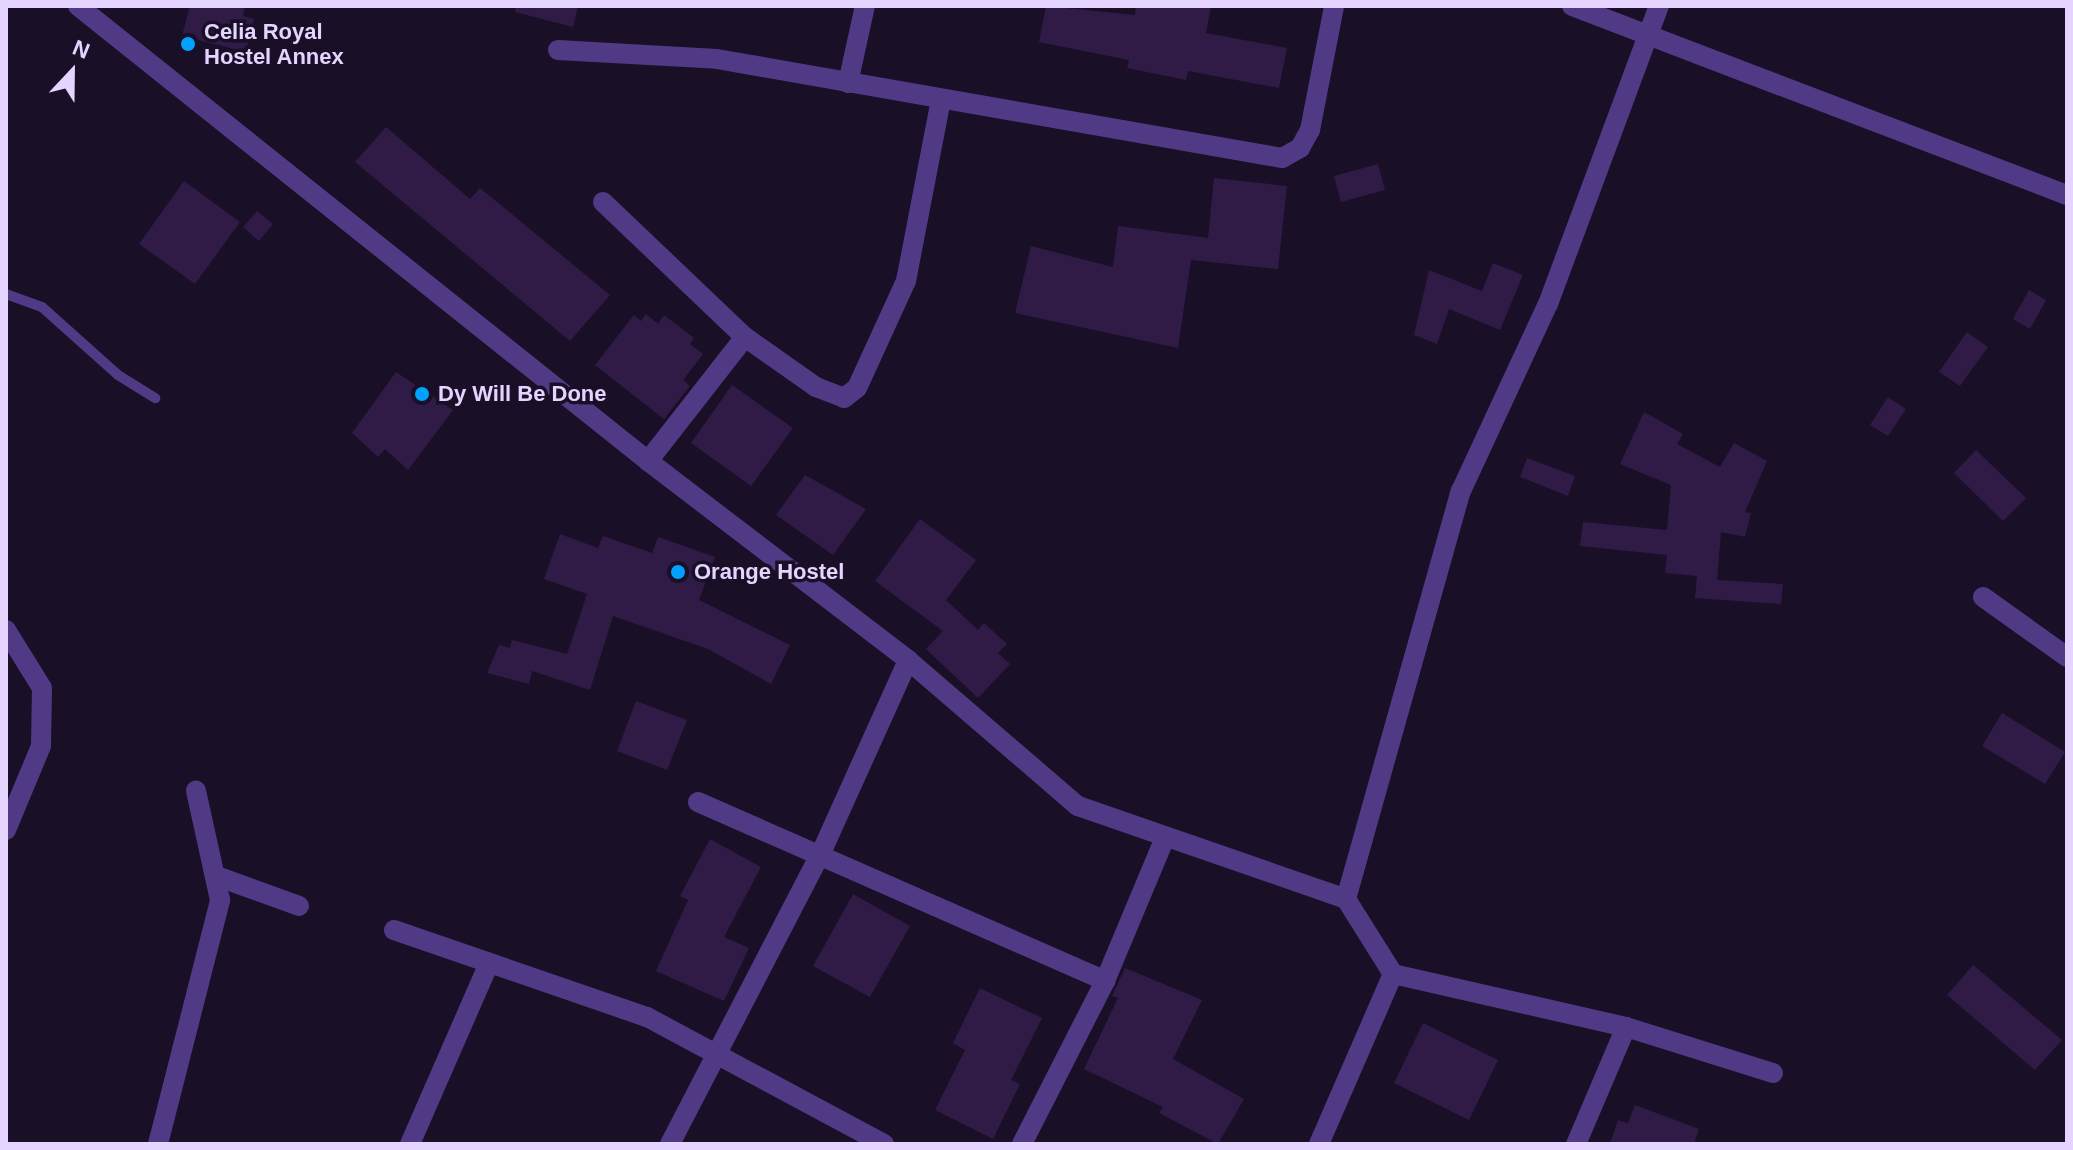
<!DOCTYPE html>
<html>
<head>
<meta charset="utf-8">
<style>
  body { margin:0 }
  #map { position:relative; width:2073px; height:1150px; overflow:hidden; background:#190f26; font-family:Arial,sans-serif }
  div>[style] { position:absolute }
  .building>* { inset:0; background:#301b47 }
  .lane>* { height:10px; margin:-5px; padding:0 5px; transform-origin:5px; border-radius:5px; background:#513a85 }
  .street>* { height:20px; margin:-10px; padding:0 10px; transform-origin:10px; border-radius:10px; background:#513a85 }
  .dots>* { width:22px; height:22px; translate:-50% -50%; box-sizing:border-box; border:4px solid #190f26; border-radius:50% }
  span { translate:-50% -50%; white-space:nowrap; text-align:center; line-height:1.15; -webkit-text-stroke:7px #190f26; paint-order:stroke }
  .poi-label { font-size:22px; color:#e4d4ff; font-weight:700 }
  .left { translate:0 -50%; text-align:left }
  .frame { position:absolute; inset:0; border:8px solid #e4d4ff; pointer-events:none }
  .north { position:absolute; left:32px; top:32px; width:80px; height:80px; -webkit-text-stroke:6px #190f26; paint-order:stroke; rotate:22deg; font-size:22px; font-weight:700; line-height:32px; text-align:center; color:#e4d4ff }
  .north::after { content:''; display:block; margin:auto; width:28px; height:36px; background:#e4d4ff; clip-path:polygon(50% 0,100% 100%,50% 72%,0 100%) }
</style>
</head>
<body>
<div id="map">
  <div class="building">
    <i style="clip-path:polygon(190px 6px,245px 6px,243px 16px,254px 19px,246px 52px,182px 36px)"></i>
    <i style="clip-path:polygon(516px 6px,578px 6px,573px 27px,515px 12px)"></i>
    <i style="clip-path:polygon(1046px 6px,1135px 15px,1136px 6px,1211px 6px,1206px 33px,1287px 48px,1279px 88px,1188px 71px,1186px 80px,1127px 68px,1129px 60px,1039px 42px)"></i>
    <i style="clip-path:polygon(386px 127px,470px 199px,480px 188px,610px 295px,570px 341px,355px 162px)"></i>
    <i style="clip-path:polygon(1378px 164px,1385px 190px,1341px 202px,1334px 176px)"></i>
    <i style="clip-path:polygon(1214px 178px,1287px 186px,1278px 269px,1191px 260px,1178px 348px,1015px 313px,1031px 246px,1113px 267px,1118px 226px,1208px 238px)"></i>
    <i style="clip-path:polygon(184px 181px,240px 222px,195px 284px,139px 244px)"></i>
    <i style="clip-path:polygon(257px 211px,273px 224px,259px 241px,243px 227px)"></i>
    <i style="clip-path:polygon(1493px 263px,1523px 275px,1500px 330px,1449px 309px,1437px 344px,1414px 335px,1429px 270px,1482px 291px)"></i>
    <i style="clip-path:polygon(2029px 290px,2046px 300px,2030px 329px,2013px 319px)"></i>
    <i style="clip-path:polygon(646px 314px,658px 324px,664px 315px,694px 338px,690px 344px,703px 354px,683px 380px,690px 386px,664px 419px,595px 365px,634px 315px,641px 321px)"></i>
    <i style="clip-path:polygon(1967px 332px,1988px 347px,1960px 386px,1939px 372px)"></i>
    <i style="clip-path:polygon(396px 372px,453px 410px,408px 470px,385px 449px,378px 457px,352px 433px)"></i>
    <i style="clip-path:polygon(732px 385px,793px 428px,751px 486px,691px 443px)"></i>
    <i style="clip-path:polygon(1888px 397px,1906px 409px,1888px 436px,1870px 425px)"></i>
    <i style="clip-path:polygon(1644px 412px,1683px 434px,1677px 444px,1720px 467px,1734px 443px,1767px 461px,1745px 512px,1751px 513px,1745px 537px,1721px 532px,1717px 580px,1783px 584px,1781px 604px,1695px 598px,1697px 576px,1665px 573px,1667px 555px,1580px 546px,1583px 522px,1667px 530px,1671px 485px,1620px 464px)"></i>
    <i style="clip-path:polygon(1976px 450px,2026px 498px,2003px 521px,1954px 473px)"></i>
    <i style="clip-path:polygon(1527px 458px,1575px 476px,1568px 496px,1520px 477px)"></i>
    <i style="clip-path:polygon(805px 475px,866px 509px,833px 555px,776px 515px)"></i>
    <i style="clip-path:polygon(920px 519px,976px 560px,946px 600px,978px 630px,984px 623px,1007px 644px,998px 653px,1010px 664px,978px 698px,926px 649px,943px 631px,875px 581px)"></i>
    <i style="clip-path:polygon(560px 534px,598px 548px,603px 536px,652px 553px,658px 537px,715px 557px,699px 600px,790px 645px,771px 684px,708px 649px,613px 616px,590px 690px,532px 671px,529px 684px,487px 673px,499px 645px,510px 648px,512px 640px,567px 654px,587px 594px,544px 579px)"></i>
    <i style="clip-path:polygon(636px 701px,687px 720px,667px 770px,617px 751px)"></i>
    <i style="clip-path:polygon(2002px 713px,2065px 752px,2045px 784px,1982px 746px)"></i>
    <i style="clip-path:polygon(710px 839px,761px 867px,724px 937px,749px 948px,724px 1001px,656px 971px,688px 900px,680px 896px)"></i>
    <i style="clip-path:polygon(853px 894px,910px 926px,870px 997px,813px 966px)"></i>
    <i style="clip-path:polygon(1973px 965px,2062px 1040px,2035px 1070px,1947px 995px)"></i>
    <i style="clip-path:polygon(1125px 968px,1202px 1000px,1173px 1059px,1244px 1099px,1218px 1144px,1159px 1113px,1163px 1107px,1084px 1069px,1118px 998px,1112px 996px)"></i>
    <i style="clip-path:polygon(980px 988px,1042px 1018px,1011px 1080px,1020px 1084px,993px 1139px,935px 1110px,965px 1050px,953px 1043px)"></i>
    <i style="clip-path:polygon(1423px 1023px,1498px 1060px,1469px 1120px,1394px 1083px)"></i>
    <i style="clip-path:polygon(1635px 1105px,1699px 1129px,1694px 1144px,1610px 1144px,1618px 1120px,1628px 1123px)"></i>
  </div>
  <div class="lane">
    <i style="left:6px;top:294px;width:38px;rotate:20deg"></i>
    <i style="left:42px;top:307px;width:102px;rotate:41.8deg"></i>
    <i style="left:118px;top:375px;width:44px;rotate:31.9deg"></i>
  </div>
  <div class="street">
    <i style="left:78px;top:6px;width:729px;rotate:38.6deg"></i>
    <i style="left:648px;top:461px;width:327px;rotate:37.4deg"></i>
    <i style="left:908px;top:660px;width:224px;rotate:40.7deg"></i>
    <i style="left:1078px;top:806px;width:284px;rotate:19.1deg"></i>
    <i style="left:1346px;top:899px;width:89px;rotate:57.9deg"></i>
    <i style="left:1393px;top:974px;width:239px;rotate:12.8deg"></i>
    <i style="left:1626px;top:1027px;width:127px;rotate:113.1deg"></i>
    <i style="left:1572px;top:6px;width:530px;rotate:20.9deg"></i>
    <i style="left:558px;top:50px;width:159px;rotate:3.2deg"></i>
    <i style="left:717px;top:59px;width:574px;rotate:9.94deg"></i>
    <i style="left:1282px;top:158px;width:21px;rotate:-29deg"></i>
    <i style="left:1300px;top:148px;width:21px;rotate:-61deg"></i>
    <i style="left:1310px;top:130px;width:126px;rotate:-79deg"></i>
    <i style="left:848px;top:83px;width:79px;rotate:-77.6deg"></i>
    <i style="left:603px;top:202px;width:196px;rotate:43.6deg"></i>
    <i style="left:745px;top:337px;width:87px;rotate:35.2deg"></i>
    <i style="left:816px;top:387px;width:30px;rotate:21deg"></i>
    <i style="left:844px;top:398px;width:16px;rotate:-38deg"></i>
    <i style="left:857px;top:388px;width:118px;rotate:-65.4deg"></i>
    <i style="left:906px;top:281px;width:184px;rotate:-79.1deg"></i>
    <i style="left:648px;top:461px;width:157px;rotate:-52deg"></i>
    <i style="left:1983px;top:597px;width:103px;rotate:35.5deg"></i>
    <i style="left:6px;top:630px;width:68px;rotate:58.2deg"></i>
    <i style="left:42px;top:688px;width:58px;rotate:91deg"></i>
    <i style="left:41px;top:746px;width:91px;rotate:112.6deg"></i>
    <i style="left:698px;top:802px;width:445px;rotate:23.7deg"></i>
    <i style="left:219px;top:877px;width:85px;rotate:19.9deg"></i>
    <i style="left:1346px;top:899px;width:424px;rotate:-74.3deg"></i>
    <i style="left:1461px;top:491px;width:206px;rotate:-65.1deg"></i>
    <i style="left:1548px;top:304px;width:318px;rotate:-69.6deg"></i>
    <i style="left:394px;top:930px;width:268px;rotate:19deg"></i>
    <i style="left:647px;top:1017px;width:269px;rotate:28.2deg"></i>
    <i style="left:1626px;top:1027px;width:154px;rotate:17.4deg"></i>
    <i style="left:158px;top:1144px;width:252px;rotate:-75.7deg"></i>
    <i style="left:220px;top:900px;width:112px;rotate:-102.4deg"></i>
    <i style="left:410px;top:1144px;width:197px;rotate:-66.4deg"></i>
    <i style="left:670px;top:1144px;width:328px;rotate:-62.6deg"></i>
    <i style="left:821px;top:853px;width:212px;rotate:-65.7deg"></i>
    <i style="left:1022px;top:1144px;width:183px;rotate:-63deg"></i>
    <i style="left:1105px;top:981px;width:153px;rotate:-67.3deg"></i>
    <i style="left:1319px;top:1144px;width:185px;rotate:-66.5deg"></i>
  </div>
  <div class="dots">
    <i style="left:188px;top:44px;background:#00a1ff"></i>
    <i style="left:422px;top:394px;background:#00a1ff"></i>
    <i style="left:678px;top:572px;background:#00a1ff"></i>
  </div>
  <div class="poi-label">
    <span class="left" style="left:204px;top:44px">Celia Royal<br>Hostel Annex</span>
    <span class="left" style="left:438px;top:394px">Dy Will Be Done</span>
    <span class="left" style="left:694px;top:572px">Orange Hostel</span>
  </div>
  <div class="frame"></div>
  <div class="north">N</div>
</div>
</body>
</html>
